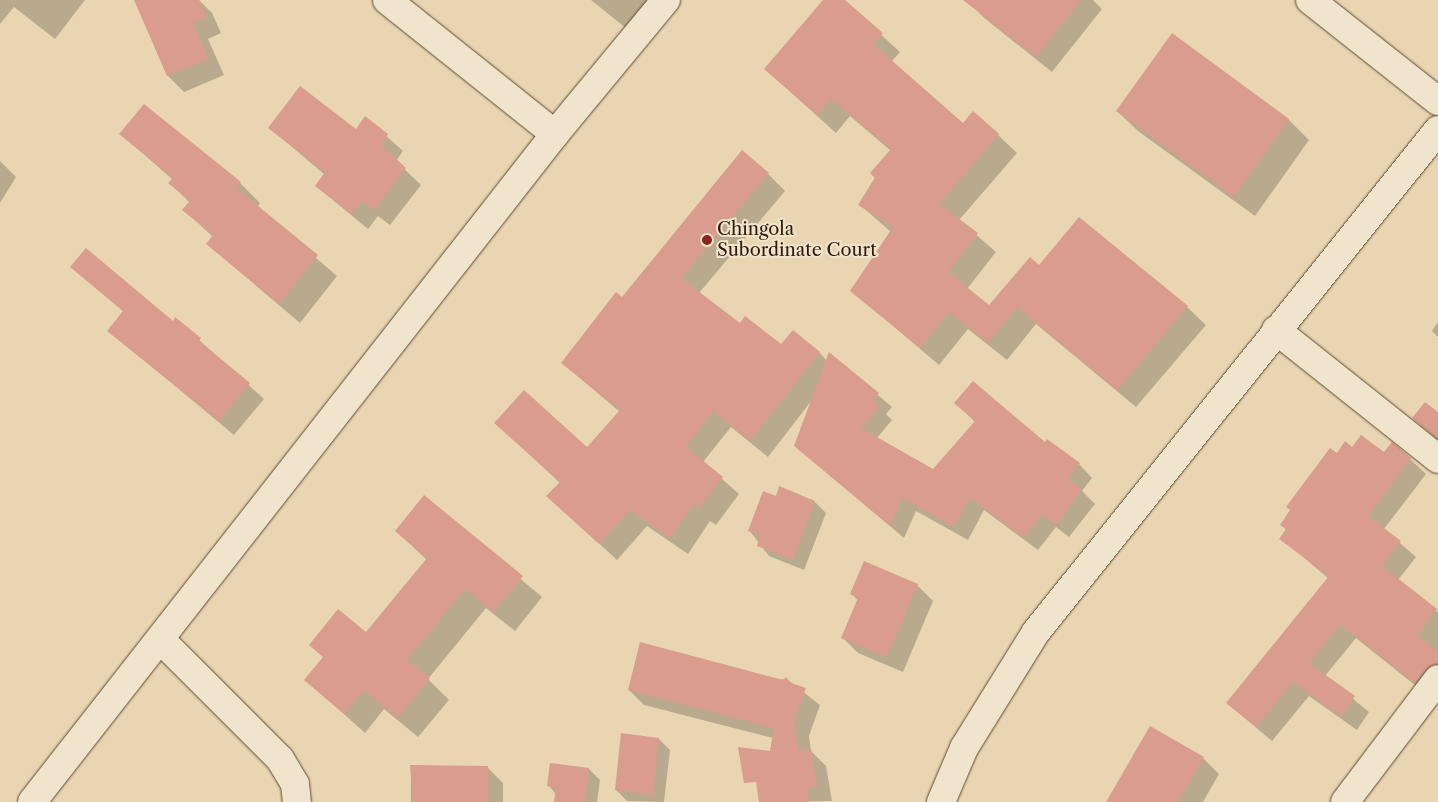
<!DOCTYPE html>
<html>
<head>
<meta charset="utf-8">
<style>
  body { margin:0 }
  #map { position:relative; width:1438px; height:802px; overflow:hidden; background:#e9d5b1; font-family:"Libre Caslon Text",serif }
  div>[style] { position:absolute }
  .shadow>* { inset:0; background:#0003 }
  .building>* { inset:0; background:#da9c8c }
  .roads { filter:drop-shadow(0 0 1px #5f4a33) drop-shadow(0 0 1px #5f4a33) }
  .minor>* { height:28px; margin:-14px; padding:0 14px; transform-origin:14px; border-radius:14px; background:#f1e4cc }
  .dots>* { width:14px; height:14px; translate:-50% -50%; box-sizing:border-box; border:2px solid #f1e4cc; border-radius:50% }
  span { translate:-50% -50%; white-space:nowrap; text-align:center; line-height:1.15; -webkit-text-stroke:4px #f1e4cc; paint-order:stroke }
  .poi-label { font-size:18px; color:#311c09 }
  .left { translate:0 -50%; text-align:left }
</style>
</head>
<body>
<div id="map">
  <div class="shadow">
    <i style="clip-path:polygon(0 0,85px 0,55px 39px,14px 7px,0 24px)"></i>
    <i style="clip-path:polygon(136px 0,199px 0,212px 13px,221px 33px,208px 39px,224px 75px,184px 92px,168px 76px)"></i>
    <i style="clip-path:polygon(591px 0,649px 0,627px 29px)"></i>
    <i style="clip-path:polygon(824px 0,843px 0,900px 52px,891px 62px,963px 125px,998px 135px,1017px 153px,959px 220px,996px 252px,967px 289px,989px 307px,1039px 267px,1187px 307px,1206px 325px,1136px 407px,1036px 324px,1007px 360px,968px 329px,939px 365px,851px 290px,891px 232px,859px 204px,891px 151px,850px 116px,836px 133px,765px 69px)"></i>
    <i style="clip-path:polygon(968px 0,1093px 0,1102px 9px,1052px 72px,983px 17px)"></i>
    <i style="clip-path:polygon(1172px 35px,1289px 120px,1309px 140px,1255px 216px,1138px 131px,1117px 111px)"></i>
    <i style="clip-path:polygon(144px 105px,240px 183px,260px 203px,257px 207px,337px 276px,300px 323px,207px 244px,213px 237px,184px 210px,190px 203px,170px 183px,173px 180px,121px 134px)"></i>
    <i style="clip-path:polygon(366px 118px,403px 151px,396px 161px,421px 185px,390px 225px,378px 216px,368px 229px,316px 186px,325px 175px,270px 128px,356px 131px)"></i>
    <i style="clip-path:polygon(0 161px,16px 177px,0 203px)"></i>
    <i style="clip-path:polygon(768px 174px,785px 191px,699px 293px,740px 325px,782px 346px,819px 352px,827px 361px,830px 354px,892px 407px,886px 414px,892px 420px,877px 438px,934px 470px,975px 422px,956px 403px,1079px 464px,1092px 478px,1082px 491px,1095px 504px,1069px 537px,1056px 527px,1038px 550px,984px 510px,968px 540px,916px 511px,904px 538px,796px 446px,812px 400px,768px 457px,731px 427px,703px 462px,739px 494px,716px 525px,710px 521px,688px 554px,647px 526px,617px 560px,548px 496px,560px 483px,496px 423px,587px 448px,620px 412px,562px 363px,622px 299px)"></i>
    <i style="clip-path:polygon(72px 267px,173px 322px,176px 319px,264px 399px,234px 435px,109px 331px,124px 312px)"></i>
    <i style="clip-path:polygon(1438px 322px,1438px 337px,1432px 331px)"></i>
    <i style="clip-path:polygon(1438px 414px,1438px 441px,1413px 418px)"></i>
    <i style="clip-path:polygon(1353px 448px,1410px 459px,1426px 474px,1384px 529px,1416px 557px,1398px 580px,1438px 612px,1438px 688px,1431px 698px,1356px 638px,1325px 676px,1369px 712px,1357px 730px,1309px 696px,1272px 741px,1227px 703px,1329px 579px,1281px 538px,1287px 530px,1281px 525px,1337px 455px)"></i>
    <i style="clip-path:polygon(424px 497px,542px 597px,515px 631px,486px 608px,428px 679px,449px 700px,418px 737px,384px 709px,365px 733px,306px 680px,366px 634px,427px 560px,396px 531px)"></i>
    <i style="clip-path:polygon(777px 497px,815px 502px,826px 513px,804px 570px,769px 556px,749px 530px)"></i>
    <i style="clip-path:polygon(917px 585px,933px 601px,903px 672px,858px 653px,842px 637px,858px 601px,852px 594px)"></i>
    <i style="clip-path:polygon(787px 679px,820px 705px,809px 736px,811px 751px,826px 766px,832px 801px,760px 802px,773px 738px,644px 705px,629px 690px)"></i>
    <i style="clip-path:polygon(659px 739px,670px 750px,664px 802px,627px 801px,616px 790px)"></i>
    <i style="clip-path:polygon(1203px 758px,1219px 774px,1203px 802px,1108px 802px)"></i>
    <i style="clip-path:polygon(411px 766px,487px 767px,503px 783px,503px 802px,411px 802px)"></i>
    <i style="clip-path:polygon(589px 769px,600px 780px,597px 802px,555px 802px,556px 794px,548px 785px)"></i>
  </div>
  <div class="building">
    <i style="clip-path:polygon(134px 0,199px 0,206px 17px,193px 23px,209px 59px,167px 76px)"></i>
    <i style="clip-path:polygon(823px 0,845px 0,883px 33px,873px 44px,963px 123px,973px 111px,999px 134px,939px 204px,978px 233px,948px 272px,989px 305px,1030px 257px,1039px 265px,1079px 217px,1188px 306px,1117px 390px,1017px 307px,988px 343px,949px 312px,920px 348px,850px 291px,893px 227px,858px 205px,875px 178px,870px 173px,891px 149px,831px 99px,817px 115px,764px 69px)"></i>
    <i style="clip-path:polygon(963px 0,1081px 0,1036px 57px)"></i>
    <i style="clip-path:polygon(1172px 33px,1289px 119px,1234px 197px,1116px 111px)"></i>
    <i style="clip-path:polygon(300px 86px,356px 129px,365px 116px,388px 134px,381px 145px,406px 168px,374px 210px,362px 201px,351px 214px,315px 186px,325px 172px,268px 128px)"></i>
    <i style="clip-path:polygon(144px 104px,241px 182px,236px 188px,318px 255px,279px 304px,206px 244px,213px 235px,182px 210px,190px 201px,168px 183px,173px 178px,119px 134px)"></i>
    <i style="clip-path:polygon(742px 150px,769px 173px,681px 278px,740px 323px,745px 316px,781px 344px,793px 330px,820px 352px,750px 441px,713px 411px,686px 447px,723px 477px,698px 509px,693px 505px,670px 538px,630px 510px,599px 544px,546px 496px,560px 482px,494px 423px,524px 390px,587px 447px,620px 410px,561px 363px,616px 292px,622px 297px)"></i>
    <i style="clip-path:polygon(86px 248px,173px 321px,175px 317px,201px 338px,199px 341px,250px 383px,219px 421px,107px 331px,123px 311px,70px 267px)"></i>
    <i style="clip-path:polygon(829px 352px,879px 393px,873px 400px,880px 406px,861px 428px,933px 469px,975px 421px,954px 403px,973px 381px,1045px 442px,1047px 439px,1080px 463px,1068px 479px,1082px 489px,1056px 525px,1042px 514px,1024px 538px,970px 498px,954px 527px,902px 498px,890px 526px,794px 446px)"></i>
    <i style="clip-path:polygon(1425px 402px,1438px 412px,1438px 439px,1412px 418px)"></i>
    <i style="clip-path:polygon(1361px 435px,1384px 452px,1392px 442px,1411px 458px,1368px 516px,1401px 541px,1382px 566px,1437px 609px,1417px 635px,1438px 652px,1438px 664px,1426px 669px,1415px 683px,1340px 624px,1309px 663px,1355px 696px,1341px 716px,1293px 682px,1256px 727px,1226px 703px,1329px 576px,1279px 539px,1286px 529px,1280px 525px,1290px 510px,1286px 507px,1330px 448px,1337px 453px,1345px 441px,1352px 447px)"></i>
    <i style="clip-path:polygon(779px 486px,815px 501px,793px 560px,757px 546px,760px 535px,748px 531px,763px 491px,776px 496px)"></i>
    <i style="clip-path:polygon(424px 495px,523px 576px,494px 612px,465px 589px,407px 660px,430px 678px,398px 718px,364px 690px,344px 714px,304px 680px,323px 657px,309px 645px,338px 609px,366px 632px,427px 558px,395px 531px)"></i>
    <i style="clip-path:polygon(864px 561px,918px 584px,887px 657px,841px 638px,858px 598px,850px 594px)"></i>
    <i style="clip-path:polygon(640px 642px,783px 680px,787px 677px,788px 682px,806px 688px,794px 720px,799px 751px,811px 749px,817px 786px,807px 788px,809px 802px,759px 802px,756px 782px,744px 783px,738px 747px,770px 751px,774px 728px,628px 690px)"></i>
    <i style="clip-path:polygon(1150px 726px,1204px 757px,1178px 802px,1106px 802px)"></i>
    <i style="clip-path:polygon(621px 733px,659px 738px,653px 795px,615px 790px)"></i>
    <i style="clip-path:polygon(550px 763px,589px 768px,585px 802px,554px 802px,556px 787px,547px 786px)"></i>
    <i style="clip-path:polygon(410px 765px,488px 766px,488px 802px,413px 802px)"></i>
  </div>
  <div class="roads">
    <div class="minor">
      <i style="left:387px;top:0;width:215px;rotate:38.6deg"></i>
      <i style="left:1310px;top:0;width:163px;rotate:38.3deg"></i>
      <i style="left:1276px;top:330px;width:207px;rotate:38.5deg"></i>
      <i style="left:161px;top:640px;width:168px;rotate:45deg"></i>
      <i style="left:280px;top:759px;width:29px;rotate:59deg"></i>
      <i style="left:295px;top:784px;width:18px;rotate:84deg"></i>
      <i style="left:32px;top:802px;width:848px;rotate:-51.94deg"></i>
      <i style="left:555px;top:134px;width:174px;rotate:-50.4deg"></i>
      <i style="left:941px;top:802px;width:59px;rotate:-66.9deg"></i>
      <i style="left:964px;top:748px;width:137px;rotate:-58.2deg"></i>
      <i style="left:1036px;top:632px;width:643px;rotate:-51.31deg"></i>
      <i style="left:1345px;top:802px;width:154px;rotate:-52.9deg"></i>
    </div>
  </div>
  <div class="dots">
    <i style="left:707px;top:240px;background:#8f2418"></i>
  </div>
  <div class="poi-label">
    <span class="left" style="left:717px;top:240px">Chingola<br>Subordinate Court</span>
  </div>
</div>
</body>
</html>
